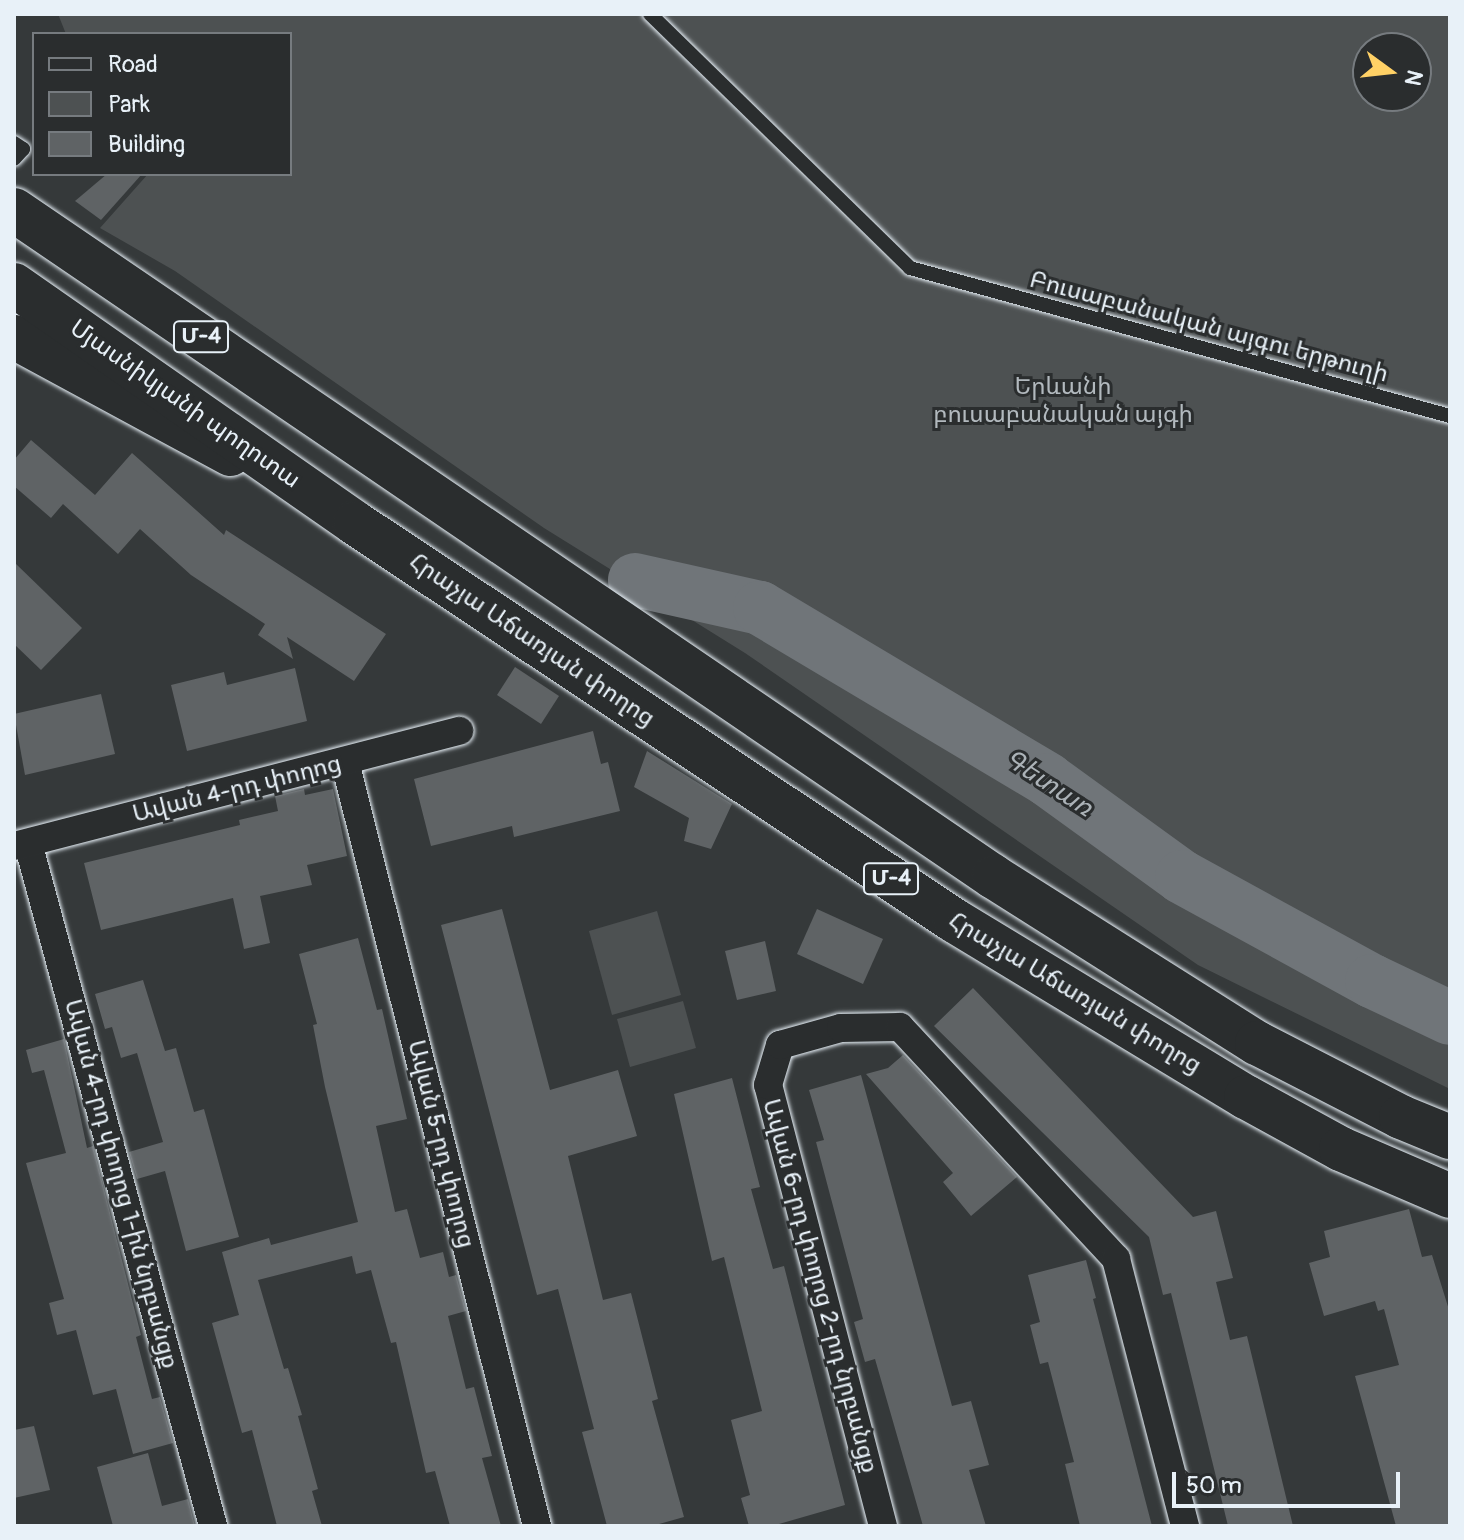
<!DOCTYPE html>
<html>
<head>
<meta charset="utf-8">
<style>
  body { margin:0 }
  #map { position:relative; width:1464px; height:1540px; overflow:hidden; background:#35393a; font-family:Pangolin,"Noto Sans Armenian",sans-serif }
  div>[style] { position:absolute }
  .green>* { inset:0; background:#4d5152 }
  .river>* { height:54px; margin:-27px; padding:0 27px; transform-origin:27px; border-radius:27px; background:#707579 }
  .building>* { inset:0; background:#5f6365 }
  .roads { filter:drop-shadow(0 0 2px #e8f1f8) drop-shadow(0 0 2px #e8f1f8) }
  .lane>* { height:14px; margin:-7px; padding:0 7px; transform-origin:7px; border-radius:7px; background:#2a2d2e }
  .street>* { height:28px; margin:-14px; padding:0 14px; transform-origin:14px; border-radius:14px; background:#2a2d2e }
  .primary>* { height:44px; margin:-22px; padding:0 22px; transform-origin:22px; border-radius:22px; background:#2a2d2e }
  .highway>* { height:44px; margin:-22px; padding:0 22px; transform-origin:22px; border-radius:22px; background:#2a2d2e }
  span { translate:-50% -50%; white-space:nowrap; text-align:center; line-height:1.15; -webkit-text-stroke:6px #2a2d2e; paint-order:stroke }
  .shield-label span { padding:2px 6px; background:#2a2d2e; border:2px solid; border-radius:6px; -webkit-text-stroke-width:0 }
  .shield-label { font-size:22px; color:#e8f1f8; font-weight:700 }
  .street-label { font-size:24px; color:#e8f1f8 }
  .park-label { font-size:24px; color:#b2b9be }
  .water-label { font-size:26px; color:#acb3b8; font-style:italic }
  .frame { position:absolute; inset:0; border:16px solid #e8f1f8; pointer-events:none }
  .legend { position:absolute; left:32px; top:32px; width:260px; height:144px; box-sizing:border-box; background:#2a2d2e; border:2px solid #767b7f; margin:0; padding:10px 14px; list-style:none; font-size:24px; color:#e8f1f8 }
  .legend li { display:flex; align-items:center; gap:16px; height:40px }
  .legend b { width:40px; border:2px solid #767b7f }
  .north { position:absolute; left:1352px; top:32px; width:80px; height:80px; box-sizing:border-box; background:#2a2d2e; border:2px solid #767b7f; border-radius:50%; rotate:105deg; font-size:22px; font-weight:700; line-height:32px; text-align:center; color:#e8f1f8 }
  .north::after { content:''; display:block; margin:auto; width:28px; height:36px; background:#ffd166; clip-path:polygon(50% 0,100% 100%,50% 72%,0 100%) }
  .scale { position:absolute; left:1172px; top:1472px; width:228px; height:36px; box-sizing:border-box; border:4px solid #e8f1f8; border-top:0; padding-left:10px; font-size:24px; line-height:28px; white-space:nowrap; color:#e8f1f8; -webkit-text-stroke:6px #2a2d2e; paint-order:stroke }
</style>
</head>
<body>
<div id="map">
  <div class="green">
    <i style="clip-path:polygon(evenodd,58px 14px,1450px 14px,1450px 1089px,1198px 965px,745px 653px,544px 528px,175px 271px,100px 228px,148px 174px,290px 174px,290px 34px,66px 34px,58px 14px,1368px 48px,1416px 48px,1416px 96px,1368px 96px,1368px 48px)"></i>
    <i style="clip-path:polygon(657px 911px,681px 995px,612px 1015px,589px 931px)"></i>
    <i style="clip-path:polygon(683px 1001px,696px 1048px,630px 1067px,617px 1019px)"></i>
  </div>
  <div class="river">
    <i style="left:635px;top:580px;width:128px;rotate:12.6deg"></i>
    <i style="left:760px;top:608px;width:335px;rotate:30.8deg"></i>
    <i style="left:1048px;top:780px;width:165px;rotate:35.9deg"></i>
    <i style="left:1182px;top:877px;width:217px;rotate:28.7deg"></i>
    <i style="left:1372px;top:981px;width:86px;rotate:25.4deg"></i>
  </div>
  <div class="building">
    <i style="clip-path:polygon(107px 174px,142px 174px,101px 220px,75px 201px)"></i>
    <i style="clip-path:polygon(31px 440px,95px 495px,132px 453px,224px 535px,226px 530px,386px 634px,354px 681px,287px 637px,293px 659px,258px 635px,265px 624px,191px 575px,140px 529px,118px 554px,63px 504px,51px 518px,14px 486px,14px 460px)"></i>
    <i style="clip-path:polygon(14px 562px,82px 628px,41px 670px,14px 644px)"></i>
    <i style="clip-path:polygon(515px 667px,559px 696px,541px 724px,497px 695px)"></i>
    <i style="clip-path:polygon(295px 668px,307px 721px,187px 751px,171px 685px,224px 672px,227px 685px)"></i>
    <i style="clip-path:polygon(101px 694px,115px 754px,25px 775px,14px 714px)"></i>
    <i style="clip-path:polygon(593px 731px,601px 764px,608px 762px,620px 811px,514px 837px,512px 826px,431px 846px,414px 779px)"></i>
    <i style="clip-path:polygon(647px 751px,732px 804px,711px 849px,684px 841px,689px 818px,634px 787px)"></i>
    <i style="clip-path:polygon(304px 789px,305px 795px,333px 789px,347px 856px,307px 865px,312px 885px,260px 896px,270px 943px,244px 949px,233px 898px,101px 930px,84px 863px,240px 825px,239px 820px,278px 811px,275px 796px)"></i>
    <i style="clip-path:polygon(502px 909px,550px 1090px,618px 1070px,637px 1136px,568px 1156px,603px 1300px,631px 1293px,658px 1399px,652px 1401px,684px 1517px,652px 1526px,607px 1526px,582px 1432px,594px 1429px,558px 1289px,537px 1295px,441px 925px)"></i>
    <i style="clip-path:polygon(817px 909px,883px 939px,863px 984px,797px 954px)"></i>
    <i style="clip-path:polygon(358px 938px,377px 1010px,382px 1009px,407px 1119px,376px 1126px,395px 1212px,407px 1209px,420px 1258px,443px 1252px,449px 1277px,456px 1275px,466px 1311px,448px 1316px,466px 1389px,474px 1387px,492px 1456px,482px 1458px,501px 1526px,450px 1526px,435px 1471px,426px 1473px,396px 1342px,391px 1343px,371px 1270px,356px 1274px,352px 1256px,258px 1280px,284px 1369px,288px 1368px,302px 1415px,298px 1416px,318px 1489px,312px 1491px,322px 1526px,277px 1526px,252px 1430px,242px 1433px,212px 1323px,239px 1315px,222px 1252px,269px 1238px,271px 1245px,358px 1222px,325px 1087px,313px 1025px,317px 1024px,299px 954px)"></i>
    <i style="clip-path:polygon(765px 941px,776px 991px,737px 1000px,725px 951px)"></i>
    <i style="clip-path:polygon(143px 980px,165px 1051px,176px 1048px,194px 1112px,204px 1109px,239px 1237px,186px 1251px,165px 1171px,137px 1179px,129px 1152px,163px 1142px,137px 1053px,121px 1058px,112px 1027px,105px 1029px,95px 994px)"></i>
    <i style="clip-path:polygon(973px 988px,1193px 1217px,1216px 1211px,1233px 1278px,1216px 1282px,1230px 1340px,1247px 1336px,1293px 1526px,1228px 1526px,1171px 1293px,1163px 1295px,1149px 1237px,934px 1026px)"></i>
    <i style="clip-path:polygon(64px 1039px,87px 1148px,93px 1146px,141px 1335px,136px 1337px,152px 1399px,160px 1397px,173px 1443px,133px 1454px,116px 1389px,93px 1395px,76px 1330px,57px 1335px,49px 1303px,64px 1299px,26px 1163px,66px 1153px,44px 1070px,32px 1073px,26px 1050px)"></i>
    <i style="clip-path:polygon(903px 1055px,1017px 1177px,971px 1216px,943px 1182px,953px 1173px,866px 1074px,888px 1068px)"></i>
    <i style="clip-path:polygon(861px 1075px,952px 1406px,971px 1401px,989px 1465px,969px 1470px,986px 1526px,923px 1526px,875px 1359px,865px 1362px,854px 1322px,863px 1319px,816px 1142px,824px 1140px,809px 1090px)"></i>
    <i style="clip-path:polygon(732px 1078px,760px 1187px,751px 1189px,773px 1269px,784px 1266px,845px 1505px,772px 1526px,749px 1526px,741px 1498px,750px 1495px,731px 1420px,762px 1411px,724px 1257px,712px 1261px,674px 1094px)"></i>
    <i style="clip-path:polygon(1409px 1209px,1422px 1257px,1432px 1255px,1450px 1313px,1450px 1526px,1396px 1526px,1355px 1376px,1399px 1365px,1384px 1309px,1378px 1311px,1375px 1301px,1324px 1316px,1309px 1263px,1330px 1257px,1324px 1231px)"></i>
    <i style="clip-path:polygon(1086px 1260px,1096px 1298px,1093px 1299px,1152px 1526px,1080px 1526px,1065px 1464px,1074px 1462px,1048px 1362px,1040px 1364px,1030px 1325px,1040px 1322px,1028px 1275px)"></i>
    <i style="clip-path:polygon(34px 1426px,50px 1490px,14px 1498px,14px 1430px)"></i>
    <i style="clip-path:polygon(148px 1453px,162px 1506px,188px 1499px,195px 1526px,113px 1526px,97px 1467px)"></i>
  </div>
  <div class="roads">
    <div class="lane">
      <i style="left:650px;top:14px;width:363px;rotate:44.3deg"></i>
      <i style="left:910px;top:268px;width:560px;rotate:15.33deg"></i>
      <i style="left:14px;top:143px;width:11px;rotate:34deg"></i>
      <i style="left:23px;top:149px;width:13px;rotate:132deg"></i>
    </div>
    <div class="street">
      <i style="left:345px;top:762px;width:788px;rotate:75.89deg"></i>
      <i style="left:28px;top:843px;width:708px;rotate:74.84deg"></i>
      <i style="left:14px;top:846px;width:460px;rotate:-14.5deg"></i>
      <i style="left:883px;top:1526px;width:456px;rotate:-104.6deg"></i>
      <i style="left:768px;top:1085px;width:42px;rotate:-73.3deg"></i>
      <i style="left:780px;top:1045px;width:63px;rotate:-15.6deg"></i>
      <i style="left:841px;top:1028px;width:59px;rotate:-1deg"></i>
      <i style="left:900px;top:1027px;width:317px;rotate:47deg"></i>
      <i style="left:1116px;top:1259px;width:276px;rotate:75.5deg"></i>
    </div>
    <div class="primary">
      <i style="left:14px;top:337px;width:246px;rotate:28.4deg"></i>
    </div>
    <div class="highway">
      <i style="left:14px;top:210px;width:1185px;rotate:34.24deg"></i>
      <i style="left:994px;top:877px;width:311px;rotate:32.3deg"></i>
      <i style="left:1257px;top:1043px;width:162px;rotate:27.2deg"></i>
      <i style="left:1401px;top:1117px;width:53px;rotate:22.2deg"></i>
      <i style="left:14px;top:285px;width:416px;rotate:34.9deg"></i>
      <i style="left:355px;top:523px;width:720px;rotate:33.56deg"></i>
      <i style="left:955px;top:921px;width:340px;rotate:31.2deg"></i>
      <i style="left:1246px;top:1097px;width:108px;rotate:28.7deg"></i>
      <i style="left:1341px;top:1149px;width:119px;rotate:23.3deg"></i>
    </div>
  </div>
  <div class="shield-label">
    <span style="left:201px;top:337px">Մ-4</span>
    <span style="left:891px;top:879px">Մ-4</span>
  </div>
  <div class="street-label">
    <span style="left:1209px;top:327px;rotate:15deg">Բուսաբանական այգու երթուղի</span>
    <span style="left:185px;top:404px;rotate:35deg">Մյասնիկյանի պողոտա</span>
    <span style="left:532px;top:640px;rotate:34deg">Հրաչյա Աճառյան փողոց</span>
    <span style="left:237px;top:789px;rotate:-14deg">Ավան 4-րդ փողոց</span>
    <span style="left:1075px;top:993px;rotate:31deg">Հրաչյա Աճառյան փողոց</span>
    <span style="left:441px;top:1144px;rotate:76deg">Ավան 5-րդ փողոց</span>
    <span style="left:121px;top:1184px;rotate:75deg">Ավան 4-րդ փողոց 1-ին նրբանցք</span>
    <span style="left:820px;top:1286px;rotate:75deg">Ավան 6-րդ փողոց 2-րդ նրբանցք</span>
  </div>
  <div class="park-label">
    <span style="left:1063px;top:401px">Երևանի<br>բուսաբանական այգի</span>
  </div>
  <div class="water-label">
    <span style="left:1048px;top:784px;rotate:33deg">Գետառ</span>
  </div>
  <div class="frame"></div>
  <ul class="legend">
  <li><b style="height:10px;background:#2a2d2e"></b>Road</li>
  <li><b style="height:22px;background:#4d5152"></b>Park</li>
  <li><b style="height:22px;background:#5f6365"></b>Building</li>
  </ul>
  <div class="north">N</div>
  <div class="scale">50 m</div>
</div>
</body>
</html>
